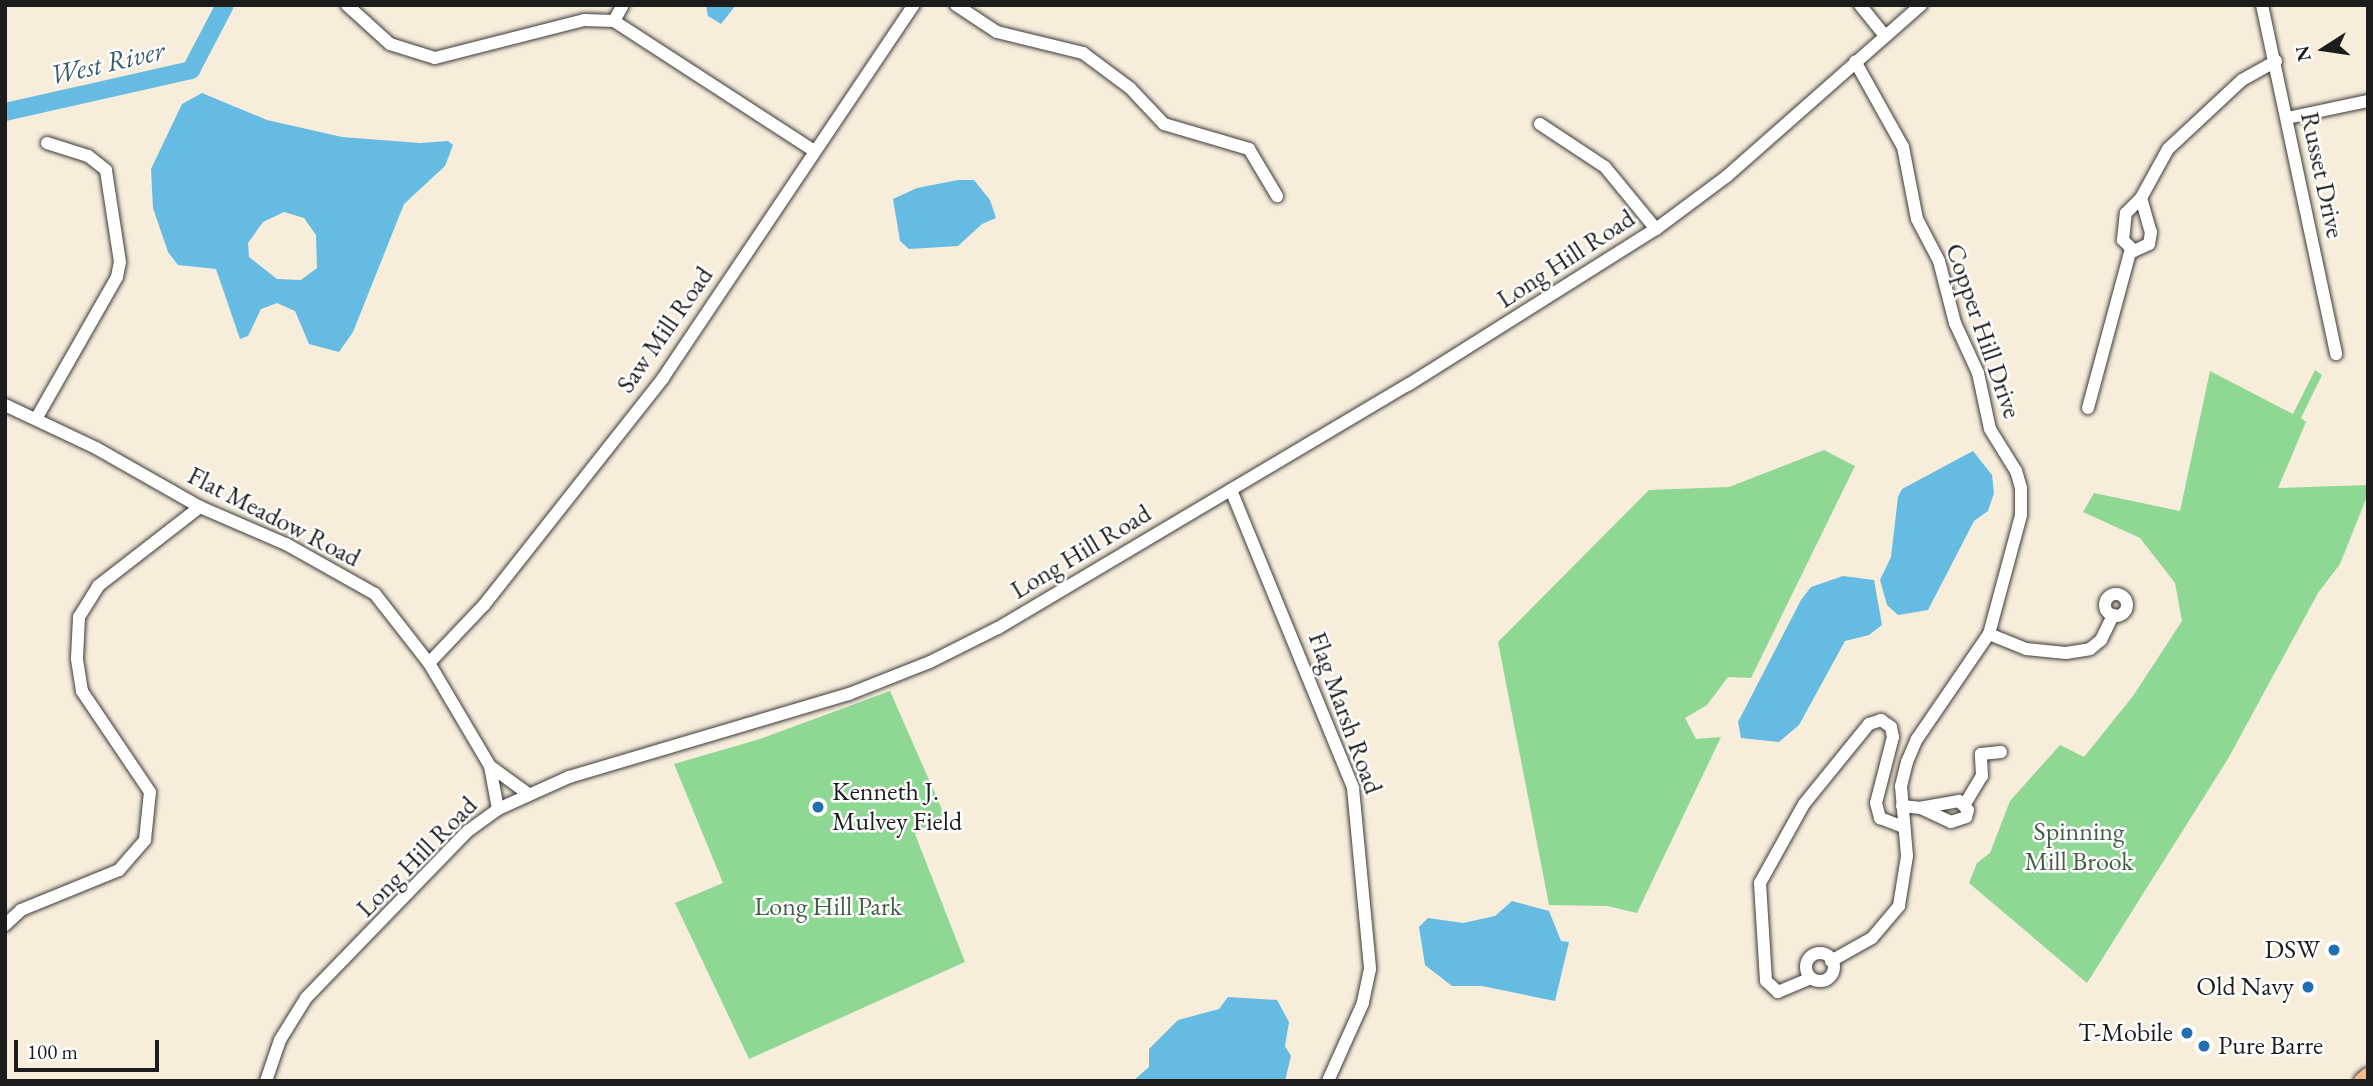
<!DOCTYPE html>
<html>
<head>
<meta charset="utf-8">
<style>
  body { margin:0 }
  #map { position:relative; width:2373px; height:1086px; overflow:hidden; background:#f6eddb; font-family:"EB Garamond",serif }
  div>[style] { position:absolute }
  .green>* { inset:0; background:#8ed894 }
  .water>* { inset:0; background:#65bbe2 }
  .river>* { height:18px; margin:-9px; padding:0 9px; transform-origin:9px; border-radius:9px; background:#65bbe2 }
  .roads { filter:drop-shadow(0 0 2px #3d3b39) drop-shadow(0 0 2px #3d3b39) }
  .minor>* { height:12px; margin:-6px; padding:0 6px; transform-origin:6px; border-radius:6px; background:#fff }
  .minor>.ring { margin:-6px; padding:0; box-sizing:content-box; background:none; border:12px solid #fff; border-radius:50% }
  .major>* { height:16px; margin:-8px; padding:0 8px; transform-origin:8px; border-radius:8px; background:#fabc8b }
  .dots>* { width:19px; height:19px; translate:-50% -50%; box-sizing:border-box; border:4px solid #fff; border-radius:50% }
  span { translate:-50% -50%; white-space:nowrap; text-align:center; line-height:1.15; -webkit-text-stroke:5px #fff; paint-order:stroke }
  .street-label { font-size:26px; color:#1c1c1c }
  .poi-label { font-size:26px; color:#1c1c1c }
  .left { translate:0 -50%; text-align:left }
  .right { translate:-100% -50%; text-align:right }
  .park-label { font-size:26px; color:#445e46 }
  .water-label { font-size:28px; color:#395c6b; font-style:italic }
  .frame { position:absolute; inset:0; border:7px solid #1c1c1c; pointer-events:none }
  .north { position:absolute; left:2289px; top:14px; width:70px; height:70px; -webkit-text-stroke:5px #fff; paint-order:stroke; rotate:258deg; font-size:19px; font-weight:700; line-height:28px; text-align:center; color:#1c1c1c }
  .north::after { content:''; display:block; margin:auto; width:24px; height:32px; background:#1c1c1c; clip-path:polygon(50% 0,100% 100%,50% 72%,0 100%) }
  .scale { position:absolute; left:14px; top:1040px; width:145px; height:32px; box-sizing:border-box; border:4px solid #1c1c1c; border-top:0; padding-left:9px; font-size:21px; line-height:24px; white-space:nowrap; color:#1c1c1c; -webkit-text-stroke:5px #fff; paint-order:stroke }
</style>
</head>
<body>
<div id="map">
  <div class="green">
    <i style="clip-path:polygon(2315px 370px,2322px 375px,2301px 418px,2306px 422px,2278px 488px,2368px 485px,2368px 494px,2340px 564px,2318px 593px,2229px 757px,2087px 983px,1969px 883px,1977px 863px,1990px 853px,2010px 801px,2060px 745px,2084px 757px,2133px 696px,2182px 621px,2175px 583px,2140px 538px,2083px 512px,2094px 493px,2180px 511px,2210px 371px,2293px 414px)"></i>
    <i style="clip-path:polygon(1824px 450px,1855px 466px,1751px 678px,1728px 677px,1707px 705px,1685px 718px,1696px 739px,1721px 737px,1637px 913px,1607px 906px,1549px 905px,1498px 642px,1649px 490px,1729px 487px)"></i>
    <i style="clip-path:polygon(890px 691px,944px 814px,915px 834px,965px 962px,749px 1059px,675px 903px,723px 883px,674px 764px,760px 739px)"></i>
  </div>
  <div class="water">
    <i style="clip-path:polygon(706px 5px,736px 5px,721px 24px,708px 16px)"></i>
    <i style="clip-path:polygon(evenodd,202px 93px,267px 120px,342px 137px,420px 143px,448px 141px,453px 145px,445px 166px,404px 204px,353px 332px,339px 352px,309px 344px,295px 311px,277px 303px,261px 309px,248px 336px,240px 339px,216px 269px,178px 265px,168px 252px,153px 208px,151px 169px,182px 104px,202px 93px,284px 212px,304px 218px,316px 235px,317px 268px,301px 280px,277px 279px,249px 257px,248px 243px,263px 222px,284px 212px)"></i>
    <i style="clip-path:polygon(958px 180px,974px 180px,990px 200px,996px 218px,982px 224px,958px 246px,909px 249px,900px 241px,893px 199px,917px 188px)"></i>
    <i style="clip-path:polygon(1973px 451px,1992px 475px,1994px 493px,1988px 511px,1974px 521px,1928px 610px,1898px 615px,1887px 605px,1880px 580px,1891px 557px,1898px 497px,1902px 489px)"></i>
    <i style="clip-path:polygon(1843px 576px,1874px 580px,1882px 625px,1869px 635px,1845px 641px,1799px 725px,1779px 742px,1741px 738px,1738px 722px,1801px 600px,1811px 587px)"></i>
    <i style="clip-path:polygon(1512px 901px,1549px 911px,1561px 941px,1569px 942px,1555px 1001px,1482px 986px,1452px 986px,1425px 965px,1419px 927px,1428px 918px,1463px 923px,1495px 916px)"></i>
    <i style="clip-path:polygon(1228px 997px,1277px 1000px,1289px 1022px,1285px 1046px,1291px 1056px,1285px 1081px,1133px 1081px,1149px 1067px,1149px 1049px,1178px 1020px,1219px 1009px)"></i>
  </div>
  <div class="river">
    <i style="left:5px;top:112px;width:191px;rotate:-12.7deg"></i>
    <i style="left:191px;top:70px;width:73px;rotate:-62.4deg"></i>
  </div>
  <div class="roads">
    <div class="minor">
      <i style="left:347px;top:5px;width:58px;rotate:42.2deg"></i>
      <i style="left:390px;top:44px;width:47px;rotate:17.3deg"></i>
      <i style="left:435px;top:58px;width:154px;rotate:-14.3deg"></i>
      <i style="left:584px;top:20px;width:30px;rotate:2deg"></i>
      <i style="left:614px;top:21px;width:237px;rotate:33deg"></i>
      <i style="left:956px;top:5px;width:49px;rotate:33.4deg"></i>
      <i style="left:997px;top:32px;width:89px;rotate:13.7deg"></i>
      <i style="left:1083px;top:53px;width:59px;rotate:36.7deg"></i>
      <i style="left:1130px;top:88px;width:50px;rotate:46.6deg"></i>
      <i style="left:1164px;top:124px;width:89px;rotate:16.4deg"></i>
      <i style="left:1249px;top:149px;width:55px;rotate:59.2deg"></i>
      <i style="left:1860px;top:5px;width:40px;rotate:51deg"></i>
      <i style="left:2262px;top:5px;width:357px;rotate:78deg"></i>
      <i style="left:614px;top:21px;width:18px;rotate:-61deg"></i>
      <i style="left:2287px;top:118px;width:83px;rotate:-11.9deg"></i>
      <i style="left:1540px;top:124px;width:78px;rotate:33.5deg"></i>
      <i style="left:1605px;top:167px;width:80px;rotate:50.6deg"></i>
      <i style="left:2141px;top:198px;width:35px;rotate:74deg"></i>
      <i style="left:2151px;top:232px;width:12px;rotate:99deg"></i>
      <i style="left:2149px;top:244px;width:17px;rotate:155deg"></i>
      <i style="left:2134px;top:251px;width:16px;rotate:-135deg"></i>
      <i style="left:2123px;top:240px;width:27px;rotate:-84deg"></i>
      <i style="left:2126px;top:213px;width:21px;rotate:-45deg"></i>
      <i style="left:2141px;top:198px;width:56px;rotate:-61.1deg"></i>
      <i style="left:2168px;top:149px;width:101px;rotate:-43deg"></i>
      <i style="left:2242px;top:80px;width:39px;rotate:-29deg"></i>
      <i style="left:5px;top:405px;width:101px;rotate:25.3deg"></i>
      <i style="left:96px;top:448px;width:120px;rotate:29.6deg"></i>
      <i style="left:200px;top:507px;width:94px;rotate:23.3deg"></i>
      <i style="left:286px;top:544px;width:102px;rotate:29.3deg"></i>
      <i style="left:375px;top:594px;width:88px;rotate:52deg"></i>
      <i style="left:429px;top:663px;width:120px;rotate:59.4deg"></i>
      <i style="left:490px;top:766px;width:44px;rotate:79.5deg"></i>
      <i style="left:2088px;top:408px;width:165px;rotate:-74.9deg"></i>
      <i style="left:36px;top:419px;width:163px;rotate:-60.3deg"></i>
      <i style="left:117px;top:277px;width:15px;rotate:-79deg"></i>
      <i style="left:120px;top:262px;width:93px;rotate:-98.7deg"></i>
      <i style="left:106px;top:170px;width:23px;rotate:-142deg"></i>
      <i style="left:88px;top:156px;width:43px;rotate:-162.4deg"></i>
      <i style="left:1231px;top:490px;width:322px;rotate:67.7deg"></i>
      <i style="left:1353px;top:788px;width:182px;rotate:84.6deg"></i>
      <i style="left:1370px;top:969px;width:35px;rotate:102deg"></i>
      <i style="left:1363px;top:1003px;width:85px;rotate:114.2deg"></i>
      <i class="ring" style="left:2105px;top:594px;width:10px;height:10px"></i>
      <i style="left:1989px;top:634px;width:40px;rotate:22deg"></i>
      <i style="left:2026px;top:649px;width:40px;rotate:5.7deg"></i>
      <i style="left:2066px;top:653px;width:24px;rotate:-9deg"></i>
      <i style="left:2090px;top:649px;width:14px;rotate:-39deg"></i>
      <i style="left:2101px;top:640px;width:28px;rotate:-64deg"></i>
      <i style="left:429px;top:663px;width:80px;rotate:-46.5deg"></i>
      <i style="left:484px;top:605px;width:289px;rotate:-51.7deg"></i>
      <i style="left:663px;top:378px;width:450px;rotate:-56.1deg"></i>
      <i style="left:490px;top:766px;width:46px;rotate:36.1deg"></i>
      <i style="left:1965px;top:804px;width:33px;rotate:-59deg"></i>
      <i style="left:1982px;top:776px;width:22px;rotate:-93deg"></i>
      <i style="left:1981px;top:754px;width:20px;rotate:-6deg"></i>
      <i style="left:1902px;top:806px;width:19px;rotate:6deg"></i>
      <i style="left:1921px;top:808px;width:33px;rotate:25deg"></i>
      <i style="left:1951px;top:822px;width:16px;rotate:-18deg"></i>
      <i style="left:1966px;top:817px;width:7px;rotate:-74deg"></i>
      <i style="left:1968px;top:810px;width:13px;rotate:-135deg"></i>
      <i style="left:1959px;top:801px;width:39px;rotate:170deg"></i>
      <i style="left:5px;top:925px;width:22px;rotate:-43deg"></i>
      <i style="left:21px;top:910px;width:106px;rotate:-22.2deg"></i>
      <i style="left:119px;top:870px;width:40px;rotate:-49deg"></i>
      <i style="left:145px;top:840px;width:48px;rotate:-84.1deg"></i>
      <i style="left:150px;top:792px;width:122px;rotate:-124deg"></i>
      <i style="left:82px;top:691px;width:33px;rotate:-99deg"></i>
      <i style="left:77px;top:658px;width:41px;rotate:-87.2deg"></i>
      <i style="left:79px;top:617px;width:36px;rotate:-58deg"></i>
      <i style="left:98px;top:586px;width:129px;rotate:-37.8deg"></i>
      <i class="ring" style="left:1806px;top:953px;width:16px;height:16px"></i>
      <i style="left:1831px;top:961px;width:47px;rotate:-29.3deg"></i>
      <i style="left:1872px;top:938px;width:42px;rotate:-49.8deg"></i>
      <i style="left:1899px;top:906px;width:51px;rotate:-80.9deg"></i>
      <i style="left:1907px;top:856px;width:70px;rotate:-94.9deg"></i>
      <i style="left:1901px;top:786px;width:25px;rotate:-76deg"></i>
      <i style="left:1907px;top:762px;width:25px;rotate:-67deg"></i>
      <i style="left:1917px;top:739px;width:127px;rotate:-55.6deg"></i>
      <i style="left:1989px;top:634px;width:123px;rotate:-74.9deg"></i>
      <i style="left:2021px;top:515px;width:27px;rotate:-90deg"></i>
      <i style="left:2021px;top:488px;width:18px;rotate:-106deg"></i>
      <i style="left:2016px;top:471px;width:49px;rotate:-121.8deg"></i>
      <i style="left:1990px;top:429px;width:57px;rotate:-102.1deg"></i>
      <i style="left:1978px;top:373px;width:55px;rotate:-114.7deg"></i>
      <i style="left:1955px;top:323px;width:64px;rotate:-104.5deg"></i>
      <i style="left:1939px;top:261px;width:47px;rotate:-117.6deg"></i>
      <i style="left:1917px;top:219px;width:73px;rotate:-101deg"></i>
      <i style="left:1903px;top:147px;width:98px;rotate:-119.2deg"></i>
      <i style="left:1811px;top:978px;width:36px;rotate:157deg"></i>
      <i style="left:1778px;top:992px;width:16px;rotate:-137deg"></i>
      <i style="left:1766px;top:981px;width:98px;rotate:-93.5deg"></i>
      <i style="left:1760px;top:883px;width:90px;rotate:-60.9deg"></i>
      <i style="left:1804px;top:804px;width:103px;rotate:-50.9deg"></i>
      <i style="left:1869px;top:724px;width:13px;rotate:-18deg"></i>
      <i style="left:1881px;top:720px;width:12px;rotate:35deg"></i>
      <i style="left:1891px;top:727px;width:10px;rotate:79deg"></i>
      <i style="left:1893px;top:737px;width:68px;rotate:104.4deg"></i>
      <i style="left:1876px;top:803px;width:16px;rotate:75deg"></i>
      <i style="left:1880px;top:818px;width:26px;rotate:21deg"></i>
      <i style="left:266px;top:1081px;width:43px;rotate:-71.1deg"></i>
      <i style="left:280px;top:1040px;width:49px;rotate:-58.2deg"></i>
      <i style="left:306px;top:998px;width:233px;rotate:-45.9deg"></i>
      <i style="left:468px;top:831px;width:37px;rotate:-36deg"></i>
      <i style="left:498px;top:809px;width:78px;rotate:-24.3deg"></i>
      <i style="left:569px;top:777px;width:292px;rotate:-16.5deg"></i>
      <i style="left:849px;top:694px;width:87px;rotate:-21.6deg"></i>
      <i style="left:930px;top:662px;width:76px;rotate:-26.6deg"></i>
      <i style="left:998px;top:628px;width:477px;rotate:-30.7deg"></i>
      <i style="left:1408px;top:385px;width:293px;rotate:-32.2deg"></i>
      <i style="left:1656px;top:229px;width:89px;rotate:-36.7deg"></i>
      <i style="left:1727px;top:176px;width:259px;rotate:-41.4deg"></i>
    </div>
    <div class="major">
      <i style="left:2362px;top:1081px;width:8px;rotate:-40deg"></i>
    </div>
  </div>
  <div class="dots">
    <i style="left:818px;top:807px;background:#1f6fb2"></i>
    <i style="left:2334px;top:950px;background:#1f6fb2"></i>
    <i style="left:2308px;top:987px;background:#1f6fb2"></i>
    <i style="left:2187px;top:1033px;background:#1f6fb2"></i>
    <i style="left:2204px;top:1046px;background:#1f6fb2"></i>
  </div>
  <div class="street-label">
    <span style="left:2322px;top:175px;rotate:78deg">Russet Drive</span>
    <span style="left:1566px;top:259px;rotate:-33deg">Long Hill Road</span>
    <span style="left:665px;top:330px;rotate:-55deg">Saw Mill Road</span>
    <span style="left:1983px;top:331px;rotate:71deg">Copper Hill Drive</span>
    <span style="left:274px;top:517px;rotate:27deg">Flat Meadow Road</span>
    <span style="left:1081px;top:552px;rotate:-31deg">Long Hill Road</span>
    <span style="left:1345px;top:713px;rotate:70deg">Flag Marsh Road</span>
    <span style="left:417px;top:857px;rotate:-45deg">Long Hill Road</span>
  </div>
  <div class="poi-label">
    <span class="left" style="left:832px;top:807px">Kenneth J.<br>Mulvey Field</span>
    <span class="right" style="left:2320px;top:950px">DSW</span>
    <span class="right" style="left:2294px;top:987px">Old Navy</span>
    <span class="right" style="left:2173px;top:1033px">T-Mobile</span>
    <span class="left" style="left:2218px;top:1046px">Pure Barre</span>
  </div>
  <div class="park-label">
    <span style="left:2079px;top:847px">Spinning<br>Mill Brook</span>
    <span style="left:828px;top:907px">Long Hill Park</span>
  </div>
  <div class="water-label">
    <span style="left:107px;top:62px;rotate:-13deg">West River</span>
  </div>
  <div class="frame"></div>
  <div class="north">N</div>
  <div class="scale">100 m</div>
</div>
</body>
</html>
